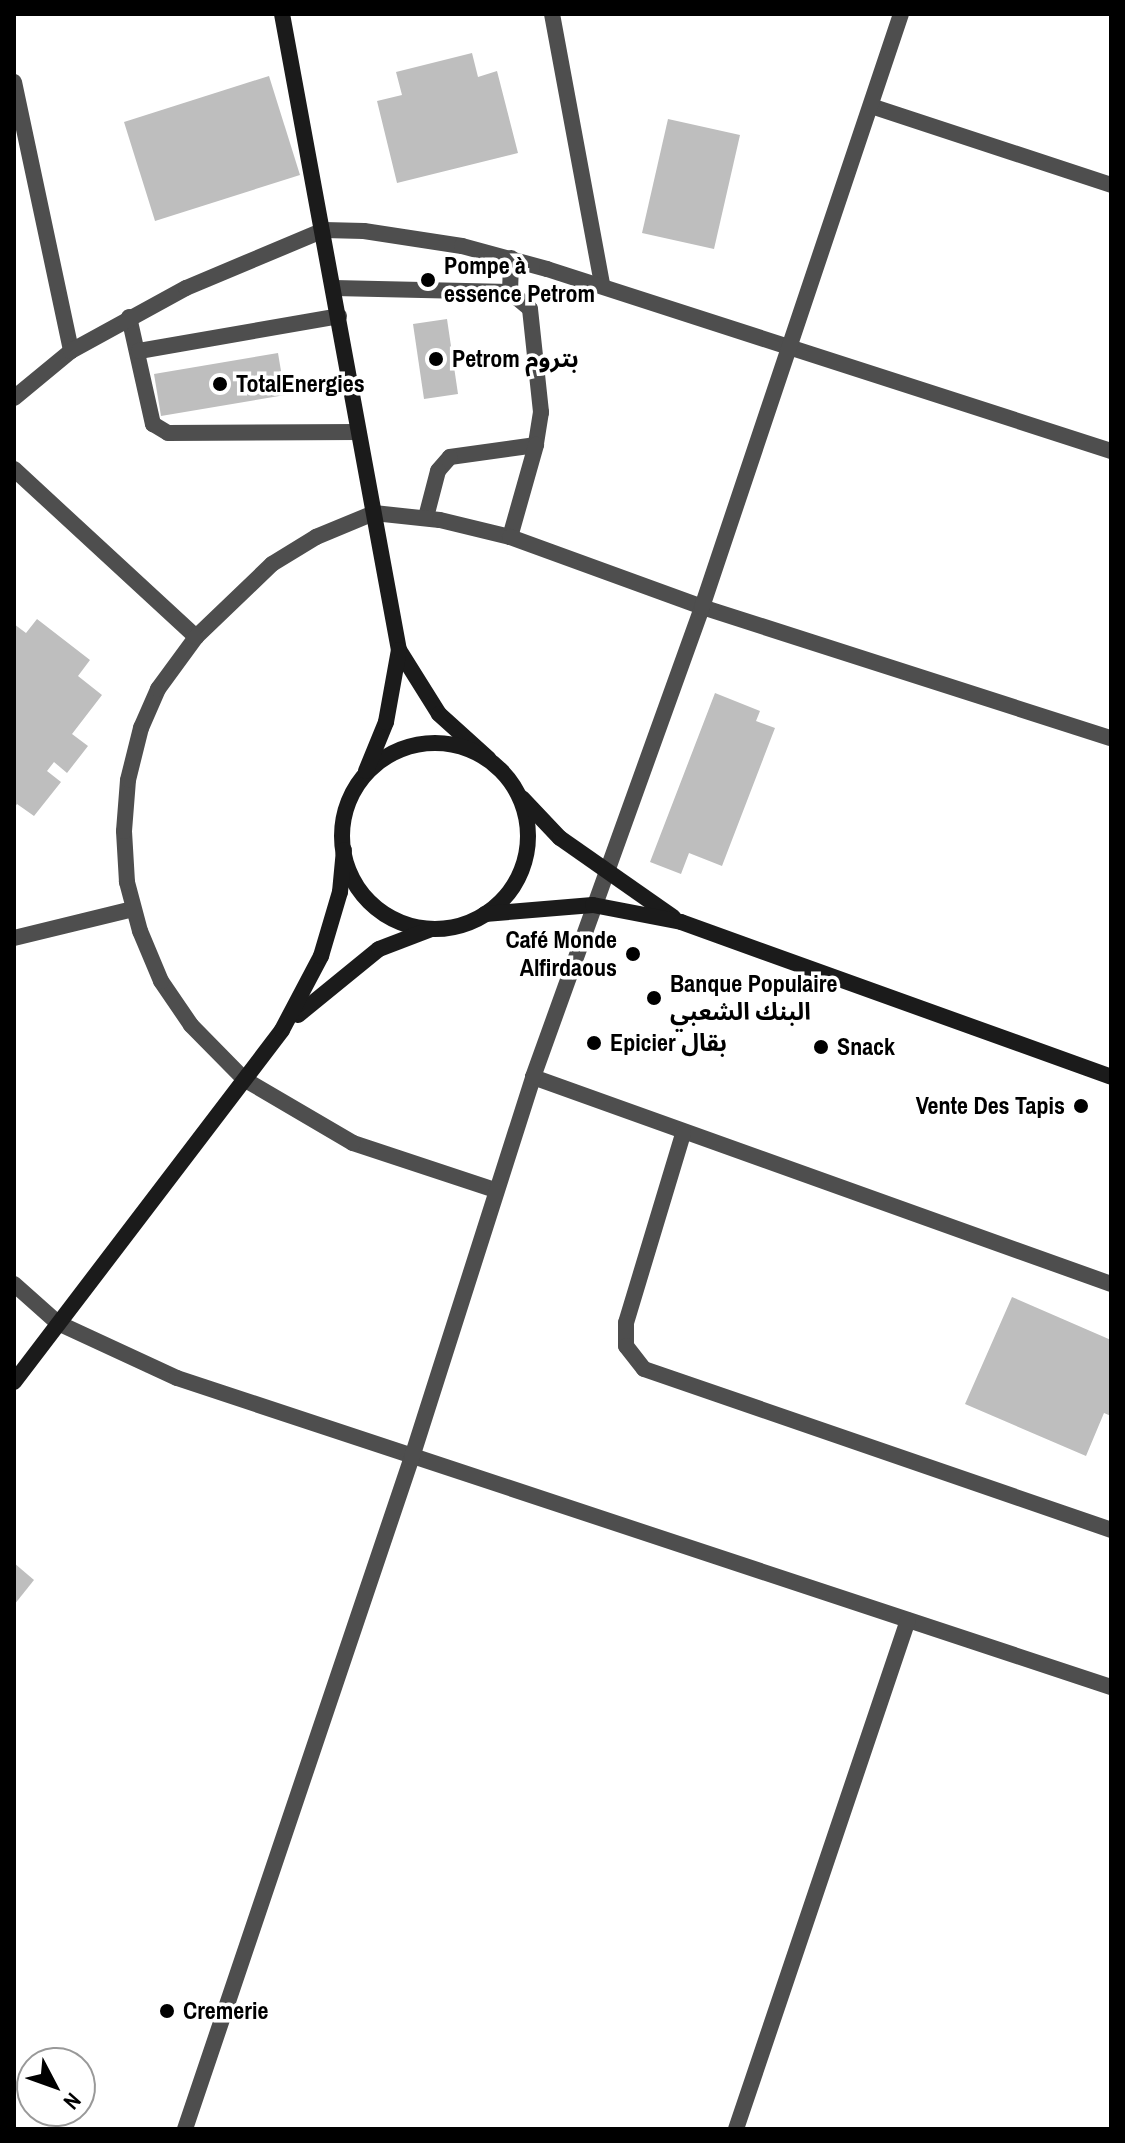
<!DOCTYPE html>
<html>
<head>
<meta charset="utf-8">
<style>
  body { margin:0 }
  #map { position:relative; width:1125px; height:2143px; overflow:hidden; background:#fff; font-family:"Archivo Narrow","Noto Sans Arabic",sans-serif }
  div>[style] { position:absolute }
  .building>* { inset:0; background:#bebebe }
  .lane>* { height:16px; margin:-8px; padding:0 8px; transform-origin:8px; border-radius:8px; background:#4e4e4e }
  .street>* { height:16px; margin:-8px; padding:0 8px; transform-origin:8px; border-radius:8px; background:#4e4e4e }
  .secondary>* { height:16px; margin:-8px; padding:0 8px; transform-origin:8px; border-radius:8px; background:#1b1b1b }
  .secondary>.ring { margin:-8px; padding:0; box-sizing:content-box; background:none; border:16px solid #1b1b1b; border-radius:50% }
  .dots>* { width:22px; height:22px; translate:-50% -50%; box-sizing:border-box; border:4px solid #fff; border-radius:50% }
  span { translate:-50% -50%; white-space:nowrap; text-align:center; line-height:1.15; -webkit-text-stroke:7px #fff; paint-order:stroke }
  .poi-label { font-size:24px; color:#000; font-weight:700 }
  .left { translate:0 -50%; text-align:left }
  .right { translate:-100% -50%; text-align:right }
  .frame { position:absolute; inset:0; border:16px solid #000; pointer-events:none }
  .north { position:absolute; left:16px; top:2047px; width:80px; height:80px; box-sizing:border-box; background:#fff; border:2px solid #999; border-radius:50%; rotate:131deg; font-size:22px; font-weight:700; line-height:32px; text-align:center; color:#000 }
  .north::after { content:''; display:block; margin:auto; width:28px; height:36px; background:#000; clip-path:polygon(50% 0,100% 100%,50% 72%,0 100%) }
</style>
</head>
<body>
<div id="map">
  <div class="building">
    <i style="clip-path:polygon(472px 53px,478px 77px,497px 71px,518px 153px,397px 183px,377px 101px,402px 95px,396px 72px)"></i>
    <i style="clip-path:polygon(269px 76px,300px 175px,155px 221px,124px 122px)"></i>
    <i style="clip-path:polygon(668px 119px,740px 135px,714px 249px,642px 233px)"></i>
    <i style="clip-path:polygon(447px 319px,458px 394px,424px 399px,413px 324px)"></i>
    <i style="clip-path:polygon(278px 353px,285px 395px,161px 416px,154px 374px)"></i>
    <i style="clip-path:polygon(37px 619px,90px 660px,78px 676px,102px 695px,72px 734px,88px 746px,67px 773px,54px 762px,47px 771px,61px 782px,34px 816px,17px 804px,14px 808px,14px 624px,26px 633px)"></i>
    <i style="clip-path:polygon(715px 693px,760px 711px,756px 721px,775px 728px,722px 866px,689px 853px,681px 874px,650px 862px)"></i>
    <i style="clip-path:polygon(1012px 1297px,1111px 1340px,1111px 1416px,1104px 1413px,1086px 1456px,965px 1404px)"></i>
    <i style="clip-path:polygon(14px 1563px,34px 1580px,14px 1605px)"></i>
  </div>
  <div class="lane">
    <i style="left:334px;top:288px;width:176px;rotate:1.3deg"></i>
    <i style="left:510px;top:292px;width:26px;rotate:40deg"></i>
    <i style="left:530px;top:309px;width:104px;rotate:83.9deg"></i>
    <i style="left:541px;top:412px;width:33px;rotate:99deg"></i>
    <i style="left:536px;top:445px;width:87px;rotate:172.1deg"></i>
    <i style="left:450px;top:457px;width:18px;rotate:131deg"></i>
    <i style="left:438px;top:471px;width:48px;rotate:104.6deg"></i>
    <i style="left:510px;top:292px;width:34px;rotate:-88deg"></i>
    <i style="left:129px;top:317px;width:110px;rotate:77.4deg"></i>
    <i style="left:153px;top:424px;width:17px;rotate:31deg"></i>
    <i style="left:168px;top:433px;width:190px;rotate:-0.3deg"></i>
    <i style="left:139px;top:351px;width:203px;rotate:-9.9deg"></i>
    <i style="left:510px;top:537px;width:96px;rotate:-74.2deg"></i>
  </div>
  <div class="street">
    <i style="left:552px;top:14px;width:276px;rotate:79.5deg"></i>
    <i style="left:14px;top:82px;width:275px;rotate:78deg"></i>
    <i style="left:871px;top:106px;width:253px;rotate:18.2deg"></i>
    <i style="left:14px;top:398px;width:74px;rotate:-39.5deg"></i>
    <i style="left:71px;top:351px;width:131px;rotate:-28.7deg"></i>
    <i style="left:186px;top:288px;width:150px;rotate:-22.8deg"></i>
    <i style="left:324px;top:230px;width:40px;rotate:1.4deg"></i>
    <i style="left:364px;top:231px;width:99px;rotate:8.7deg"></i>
    <i style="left:462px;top:246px;width:88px;rotate:15.1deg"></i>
    <i style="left:547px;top:269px;width:593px;rotate:17.88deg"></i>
    <i style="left:14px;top:469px;width:248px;rotate:42.7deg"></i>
    <i style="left:14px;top:938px;width:122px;rotate:-13.7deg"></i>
    <i style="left:533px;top:1077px;width:614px;rotate:19.7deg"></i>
    <i style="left:683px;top:1134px;width:197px;rotate:106.8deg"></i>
    <i style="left:626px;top:1323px;width:23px;rotate:90deg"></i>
    <i style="left:626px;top:1346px;width:29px;rotate:52deg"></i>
    <i style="left:644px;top:1369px;width:494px;rotate:19deg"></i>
    <i style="left:495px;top:1190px;width:150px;rotate:-161.7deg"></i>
    <i style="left:353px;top:1143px;width:126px;rotate:-149.6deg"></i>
    <i style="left:244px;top:1079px;width:76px;rotate:-134.5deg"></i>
    <i style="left:191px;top:1025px;width:53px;rotate:-124.3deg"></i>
    <i style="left:161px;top:981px;width:54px;rotate:-112.8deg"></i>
    <i style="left:140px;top:931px;width:51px;rotate:-104.9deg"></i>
    <i style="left:127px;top:882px;width:51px;rotate:-93.4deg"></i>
    <i style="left:124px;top:831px;width:51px;rotate:-85.5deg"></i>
    <i style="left:128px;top:780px;width:54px;rotate:-76deg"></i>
    <i style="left:141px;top:728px;width:43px;rotate:-66.4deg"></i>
    <i style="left:158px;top:689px;width:64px;rotate:-53.8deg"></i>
    <i style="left:196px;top:637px;width:105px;rotate:-43.8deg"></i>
    <i style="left:272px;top:564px;width:52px;rotate:-31.5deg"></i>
    <i style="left:316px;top:537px;width:63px;rotate:-22.5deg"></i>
    <i style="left:374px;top:513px;width:66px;rotate:6.1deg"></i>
    <i style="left:440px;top:520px;width:72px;rotate:13.7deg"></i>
    <i style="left:510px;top:537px;width:204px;rotate:20deg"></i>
    <i style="left:702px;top:607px;width:429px;rotate:17.8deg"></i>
    <i style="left:14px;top:1284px;width:59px;rotate:41.6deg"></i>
    <i style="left:58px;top:1323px;width:131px;rotate:24.8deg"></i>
    <i style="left:177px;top:1378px;width:984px;rotate:18.31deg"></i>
    <i style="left:185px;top:2129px;width:709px;rotate:-71.34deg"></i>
    <i style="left:412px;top:1457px;width:399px;rotate:-72.3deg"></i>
    <i style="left:533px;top:1077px;width:499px;rotate:-70.2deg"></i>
    <i style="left:702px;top:607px;width:625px;rotate:-71.45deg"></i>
    <i style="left:736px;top:2129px;width:537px;rotate:-71.33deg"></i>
  </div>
  <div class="secondary">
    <i style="left:282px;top:14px;width:647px;rotate:79.58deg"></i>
    <i style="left:399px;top:650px;width:75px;rotate:58deg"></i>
    <i style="left:439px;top:714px;width:67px;rotate:42deg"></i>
    <i class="ring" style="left:342px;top:743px;width:170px;height:170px"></i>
    <i style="left:366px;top:771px;width:53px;rotate:-67.8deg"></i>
    <i style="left:386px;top:722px;width:73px;rotate:-79.8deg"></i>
    <i style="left:522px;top:798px;width:55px;rotate:46.5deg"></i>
    <i style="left:560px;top:838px;width:138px;rotate:35deg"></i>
    <i style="left:485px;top:914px;width:108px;rotate:-4.8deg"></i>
    <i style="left:593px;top:905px;width:90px;rotate:10.9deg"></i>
    <i style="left:681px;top:922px;width:457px;rotate:19.8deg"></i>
    <i style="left:298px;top:1015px;width:104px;rotate:-39.2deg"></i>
    <i style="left:379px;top:949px;width:56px;rotate:-21deg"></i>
    <i style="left:14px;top:1382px;width:442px;rotate:-52.7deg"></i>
    <i style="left:282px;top:1030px;width:84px;rotate:-62.2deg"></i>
    <i style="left:321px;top:956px;width:67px;rotate:-73.5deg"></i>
    <i style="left:340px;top:892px;width:42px;rotate:-84.6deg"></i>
  </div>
  <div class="dots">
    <i style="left:428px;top:280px;background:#000"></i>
    <i style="left:436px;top:359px;background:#000"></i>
    <i style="left:220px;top:384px;background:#000"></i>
    <i style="left:633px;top:954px;background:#000"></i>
    <i style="left:654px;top:998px;background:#000"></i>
    <i style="left:594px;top:1043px;background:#000"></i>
    <i style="left:821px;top:1047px;background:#000"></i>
    <i style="left:1081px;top:1106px;background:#000"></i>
    <i style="left:167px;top:2011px;background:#000"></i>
  </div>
  <div class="poi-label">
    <span class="left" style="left:444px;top:280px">Pompe à<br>essence Petrom</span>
    <span class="left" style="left:452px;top:359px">Petrom بتروم</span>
    <span class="left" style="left:236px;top:384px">TotalEnergies</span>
    <span class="right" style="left:617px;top:954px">Café Monde<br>Alfirdaous</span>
    <span class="left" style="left:670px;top:998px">Banque Populaire<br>البنك الشعبي</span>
    <span class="left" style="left:610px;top:1043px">Epicier بقال</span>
    <span class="left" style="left:837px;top:1047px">Snack</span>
    <span class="right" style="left:1065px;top:1106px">Vente Des Tapis</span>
    <span class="left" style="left:183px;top:2011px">Cremerie</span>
  </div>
  <div class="frame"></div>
  <div class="north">N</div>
</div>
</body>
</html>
